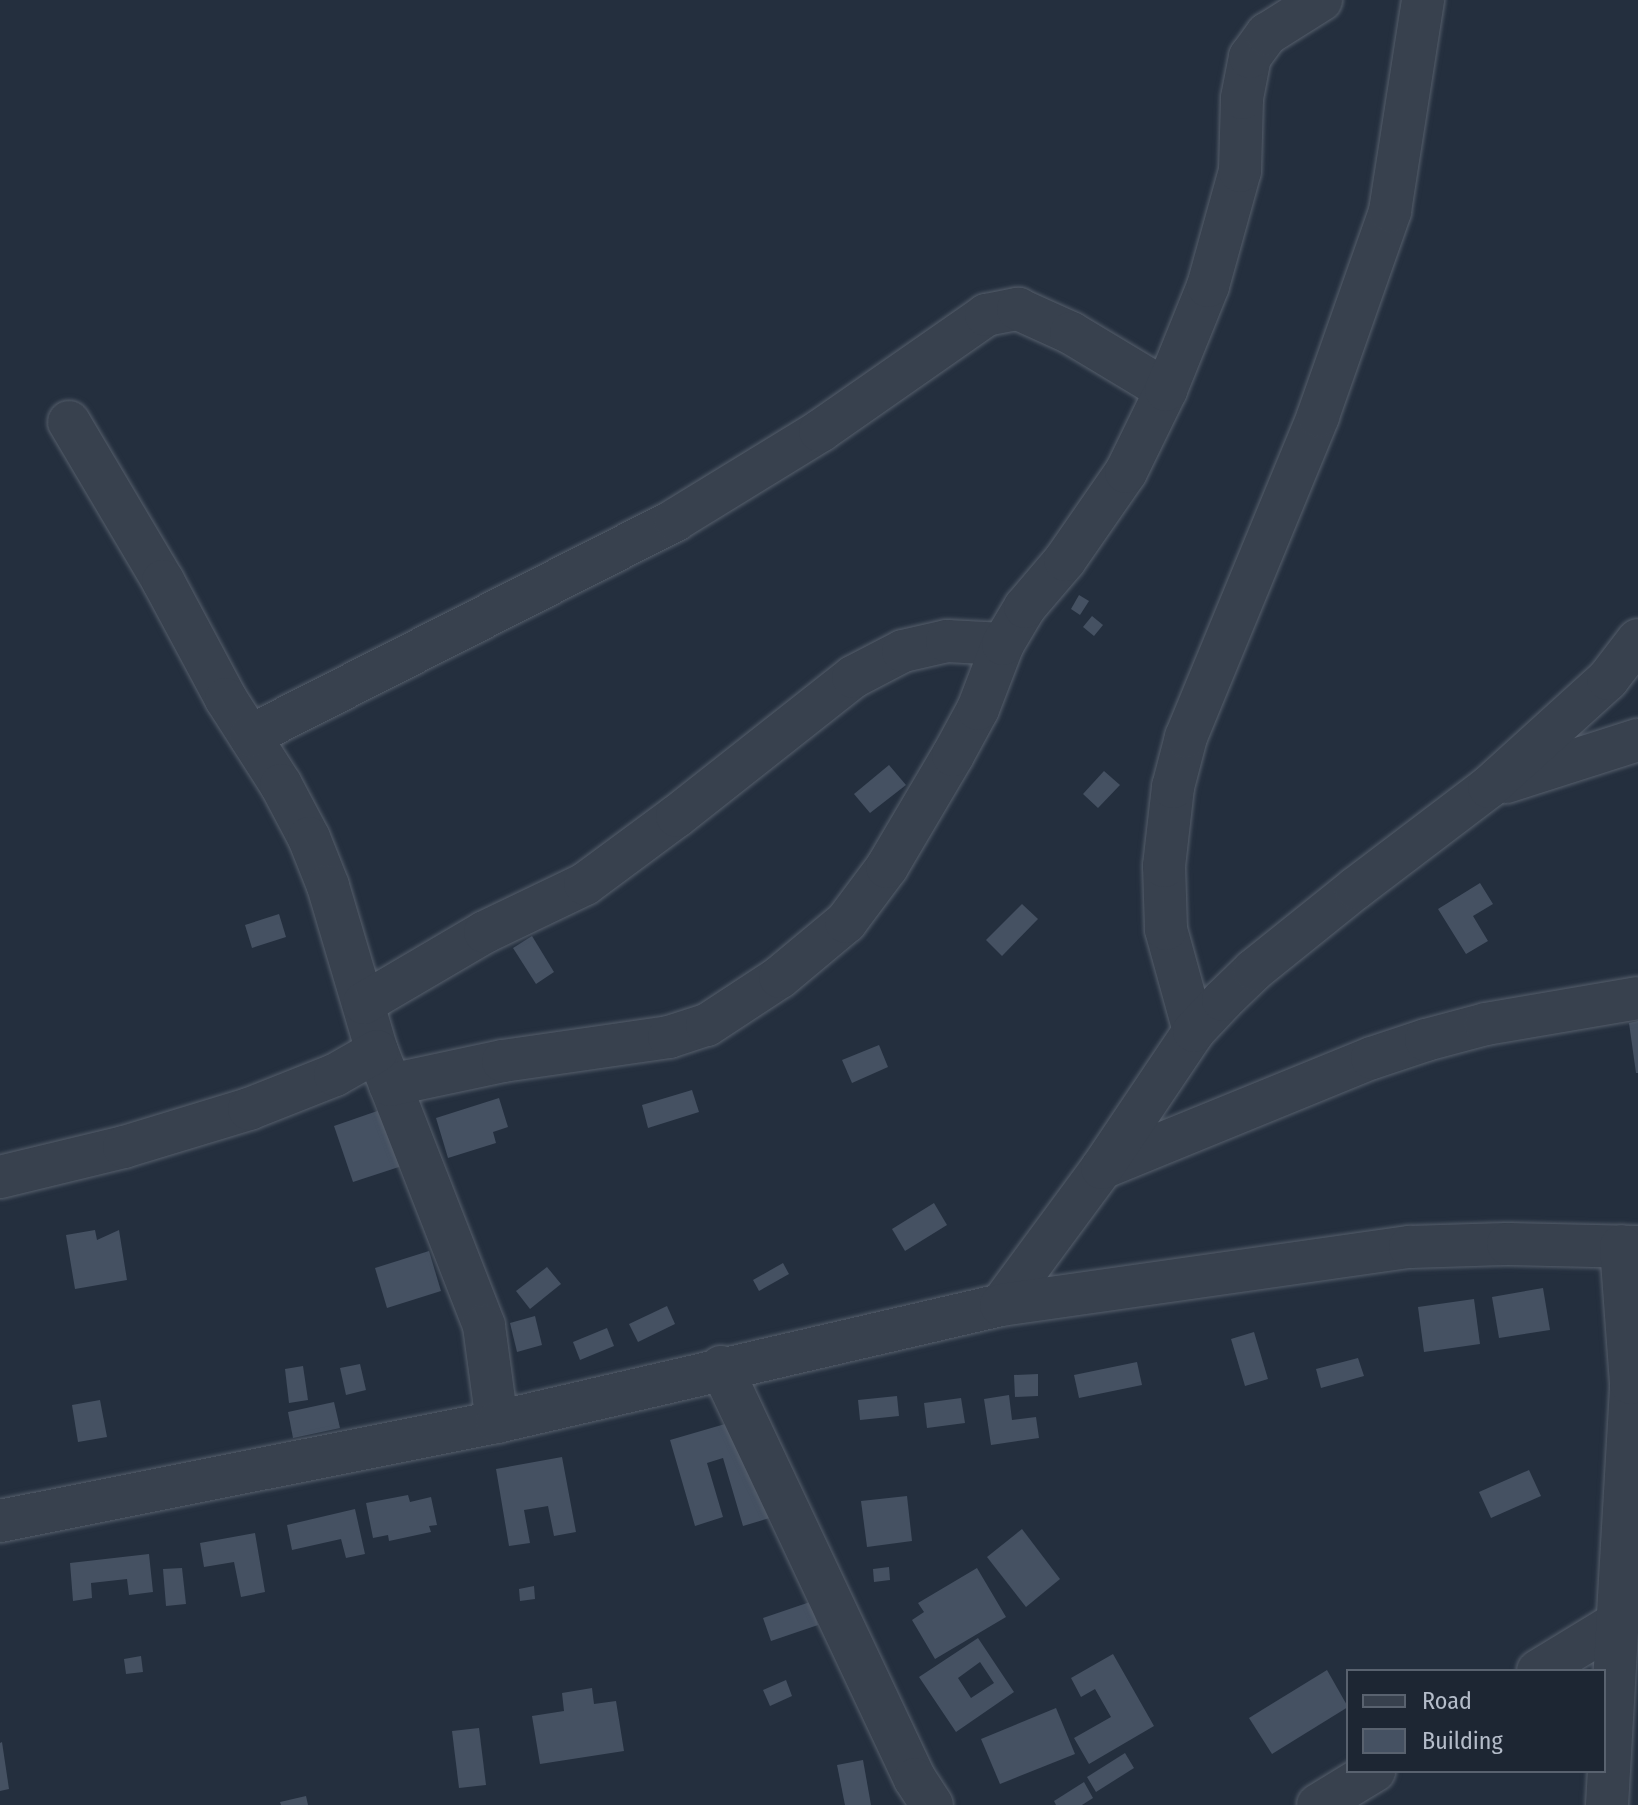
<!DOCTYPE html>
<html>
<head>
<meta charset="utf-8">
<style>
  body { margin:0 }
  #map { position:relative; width:1638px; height:1805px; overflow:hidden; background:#242f3e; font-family:"Fira Sans Condensed",sans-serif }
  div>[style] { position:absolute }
  .building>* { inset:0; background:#455162 }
  .roads { filter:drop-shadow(0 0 2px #565f6c) drop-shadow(0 0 2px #565f6c) }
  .minor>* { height:42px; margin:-21px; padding:0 21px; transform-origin:21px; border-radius:21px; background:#38414e }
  span { translate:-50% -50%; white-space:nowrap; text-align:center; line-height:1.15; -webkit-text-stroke:7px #1d2633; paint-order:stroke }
  .legend { position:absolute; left:1346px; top:1669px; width:260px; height:104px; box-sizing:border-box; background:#1d2633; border:2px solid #59626f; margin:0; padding:10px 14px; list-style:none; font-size:24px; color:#b4bcc9 }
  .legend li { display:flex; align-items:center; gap:16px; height:40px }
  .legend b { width:40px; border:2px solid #59626f }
</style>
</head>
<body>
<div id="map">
  <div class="building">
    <i style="clip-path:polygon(1079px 595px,1089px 601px,1080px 615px,1071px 609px)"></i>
    <i style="clip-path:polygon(1092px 616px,1103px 625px,1094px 636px,1083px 627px)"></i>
    <i style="clip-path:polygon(889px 765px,906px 785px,870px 813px,854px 794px)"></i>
    <i style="clip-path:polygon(1104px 771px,1120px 785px,1098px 808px,1083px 794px)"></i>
    <i style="clip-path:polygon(1480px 883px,1493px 904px,1473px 916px,1488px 941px,1466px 954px,1438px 909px)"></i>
    <i style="clip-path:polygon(1022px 904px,1038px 919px,1002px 956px,986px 940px)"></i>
    <i style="clip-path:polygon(279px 914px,286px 937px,252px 948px,245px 925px)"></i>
    <i style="clip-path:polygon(532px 936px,554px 972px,536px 984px,513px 948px)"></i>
    <i style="clip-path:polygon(1638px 1021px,1638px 1073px,1636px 1073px,1629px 1023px)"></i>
    <i style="clip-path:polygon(879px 1045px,888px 1067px,852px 1083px,842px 1060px)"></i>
    <i style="clip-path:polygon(692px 1090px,699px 1112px,648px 1128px,642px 1105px)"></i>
    <i style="clip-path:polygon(499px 1098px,508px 1127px,493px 1132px,496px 1143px,448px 1158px,436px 1118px)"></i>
    <i style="clip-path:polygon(383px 1109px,402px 1166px,353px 1182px,334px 1126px)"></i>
    <i style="clip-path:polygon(934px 1203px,947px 1225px,905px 1251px,892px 1229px)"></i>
    <i style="clip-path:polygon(95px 1230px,97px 1240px,119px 1230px,127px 1280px,75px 1289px,66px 1235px)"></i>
    <i style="clip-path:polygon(429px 1251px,441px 1291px,387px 1308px,375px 1268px)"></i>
    <i style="clip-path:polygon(783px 1263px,789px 1274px,759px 1291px,753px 1280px)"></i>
    <i style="clip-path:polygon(547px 1267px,561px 1284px,530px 1309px,516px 1291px)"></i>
    <i style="clip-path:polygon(1543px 1288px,1550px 1330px,1499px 1338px,1492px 1297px)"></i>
    <i style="clip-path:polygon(1474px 1299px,1480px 1344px,1424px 1352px,1418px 1307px)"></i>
    <i style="clip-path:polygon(667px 1306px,675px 1324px,638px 1342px,629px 1324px)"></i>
    <i style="clip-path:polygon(535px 1316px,542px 1345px,517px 1352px,510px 1323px)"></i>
    <i style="clip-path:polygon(607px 1328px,614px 1346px,580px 1360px,573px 1342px)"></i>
    <i style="clip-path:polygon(1254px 1332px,1268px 1379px,1245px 1386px,1231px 1339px)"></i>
    <i style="clip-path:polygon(1358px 1358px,1364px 1376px,1321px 1388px,1316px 1369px)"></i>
    <i style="clip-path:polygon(1137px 1362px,1142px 1385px,1079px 1398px,1074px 1375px)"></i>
    <i style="clip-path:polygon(360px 1364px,366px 1390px,346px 1395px,340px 1368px)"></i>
    <i style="clip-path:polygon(303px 1366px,308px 1400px,289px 1403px,285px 1369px)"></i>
    <i style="clip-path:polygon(1038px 1374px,1038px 1396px,1015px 1397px,1014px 1375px)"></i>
    <i style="clip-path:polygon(1009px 1395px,1012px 1420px,1036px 1417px,1039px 1438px,991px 1445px,984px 1399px)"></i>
    <i style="clip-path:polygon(897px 1396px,899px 1416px,860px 1420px,858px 1400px)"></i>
    <i style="clip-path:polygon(961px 1398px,965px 1423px,927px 1428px,924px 1403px)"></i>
    <i style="clip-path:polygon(100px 1400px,107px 1437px,78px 1442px,72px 1405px)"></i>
    <i style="clip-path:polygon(334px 1402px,340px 1428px,293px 1438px,288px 1412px)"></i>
    <i style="clip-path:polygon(725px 1424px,773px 1517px,743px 1526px,723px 1458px,707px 1463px,723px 1517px,695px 1526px,670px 1440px)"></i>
    <i style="clip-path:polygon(562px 1457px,576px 1532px,554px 1536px,548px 1506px,524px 1510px,530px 1543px,509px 1546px,496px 1469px)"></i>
    <i style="clip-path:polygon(1529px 1470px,1541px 1496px,1491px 1518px,1479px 1492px)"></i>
    <i style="clip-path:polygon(408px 1495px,410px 1502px,431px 1497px,437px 1525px,429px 1526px,431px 1532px,389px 1541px,388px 1535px,373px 1538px,366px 1503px)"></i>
    <i style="clip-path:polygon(907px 1496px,912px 1541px,867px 1547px,861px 1501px)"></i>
    <i style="clip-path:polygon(355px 1509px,365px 1554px,346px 1558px,341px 1539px,292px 1550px,287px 1525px)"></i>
    <i style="clip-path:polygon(1022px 1529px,1060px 1579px,1026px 1607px,987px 1557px)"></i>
    <i style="clip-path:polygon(255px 1533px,265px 1592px,241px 1597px,234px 1562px,204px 1567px,200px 1543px)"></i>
    <i style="clip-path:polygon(149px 1554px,153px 1592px,129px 1595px,127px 1579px,91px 1583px,92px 1598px,73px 1601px,70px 1563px)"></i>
    <i style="clip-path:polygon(889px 1567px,890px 1580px,874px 1582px,873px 1569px)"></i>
    <i style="clip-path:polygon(182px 1568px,186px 1604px,166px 1606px,163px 1569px)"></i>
    <i style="clip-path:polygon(977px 1568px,1006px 1617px,935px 1659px,912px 1620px,924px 1612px,918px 1603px)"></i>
    <i style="clip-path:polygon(534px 1586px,535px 1599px,520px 1601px,519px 1589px)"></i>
    <i style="clip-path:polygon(810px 1602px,818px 1625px,771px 1641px,763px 1618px)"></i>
    <i style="clip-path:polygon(evenodd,978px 1638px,1014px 1692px,956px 1732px,919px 1677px,978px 1638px,980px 1662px,994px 1683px,971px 1698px,958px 1678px,980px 1662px)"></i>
    <i style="clip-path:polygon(1113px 1654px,1154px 1726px,1089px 1764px,1074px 1738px,1111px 1717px,1095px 1689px,1081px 1697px,1071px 1678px)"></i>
    <i style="clip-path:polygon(141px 1656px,143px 1672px,126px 1674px,124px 1659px)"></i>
    <i style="clip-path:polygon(1327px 1670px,1348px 1707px,1272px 1754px,1249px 1718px)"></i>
    <i style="clip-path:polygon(786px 1680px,792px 1696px,770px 1706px,763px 1690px)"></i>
    <i style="clip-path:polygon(592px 1688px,594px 1704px,616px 1701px,624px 1751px,540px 1764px,532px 1716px,564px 1711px,562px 1693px)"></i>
    <i style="clip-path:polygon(1056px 1708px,1075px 1754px,1000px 1784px,981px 1739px)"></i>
    <i style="clip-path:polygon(479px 1728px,486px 1785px,459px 1788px,452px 1731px)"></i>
    <i style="clip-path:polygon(2px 1742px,9px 1789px,0 1791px,0 1743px)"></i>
    <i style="clip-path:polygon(1125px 1753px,1134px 1768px,1096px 1792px,1087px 1777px)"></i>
    <i style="clip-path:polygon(863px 1760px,871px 1805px,845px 1805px,837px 1765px)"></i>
    <i style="clip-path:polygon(1084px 1782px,1093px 1798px,1082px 1805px,1056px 1805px,1054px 1801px)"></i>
    <i style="clip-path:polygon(306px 1796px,308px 1805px,281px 1805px,280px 1802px)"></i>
  </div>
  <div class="roads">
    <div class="minor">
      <i style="left:69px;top:422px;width:185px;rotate:59.4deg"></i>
      <i style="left:163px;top:581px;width:134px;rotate:61.9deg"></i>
      <i style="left:226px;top:699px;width:102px;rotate:57.4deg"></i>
      <i style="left:281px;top:785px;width:60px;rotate:62.2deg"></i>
      <i style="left:309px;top:838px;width:52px;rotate:68.4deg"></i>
      <i style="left:328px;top:886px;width:172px;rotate:73.5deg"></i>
      <i style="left:377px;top:1051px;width:295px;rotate:68.7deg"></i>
      <i style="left:484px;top:1326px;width:97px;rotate:82.3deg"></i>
      <i style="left:250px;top:736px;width:477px;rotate:-26.9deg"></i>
      <i style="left:675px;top:520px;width:170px;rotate:-31.5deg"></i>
      <i style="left:820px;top:431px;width:203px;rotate:-34.9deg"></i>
      <i style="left:986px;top:315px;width:33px;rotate:-11deg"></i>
      <i style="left:1018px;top:309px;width:58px;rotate:24.4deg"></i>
      <i style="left:1071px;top:333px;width:111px;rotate:31deg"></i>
      <i style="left:1506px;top:782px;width:139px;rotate:-17.7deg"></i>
      <i style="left:364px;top:1003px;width:140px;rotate:-30.4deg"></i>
      <i style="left:485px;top:932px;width:111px;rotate:-25.6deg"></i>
      <i style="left:585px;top:884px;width:114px;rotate:-36.5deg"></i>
      <i style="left:677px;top:816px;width:224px;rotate:-38.3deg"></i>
      <i style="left:853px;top:677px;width:56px;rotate:-27.5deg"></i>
      <i style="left:903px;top:651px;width:45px;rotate:-12.8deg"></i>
      <i style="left:947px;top:641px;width:56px;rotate:3.1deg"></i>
      <i style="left:1194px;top:1031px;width:106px;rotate:-105.4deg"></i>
      <i style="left:1166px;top:929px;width:63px;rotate:-91.8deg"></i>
      <i style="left:1164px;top:866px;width:80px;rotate:-83.5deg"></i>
      <i style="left:1173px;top:787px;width:52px;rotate:-75.4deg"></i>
      <i style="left:1186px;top:737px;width:347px;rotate:-67.6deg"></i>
      <i style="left:1318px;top:416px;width:217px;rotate:-70.6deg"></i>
      <i style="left:1390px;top:211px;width:214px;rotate:-81.1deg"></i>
      <i style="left:390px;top:1085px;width:116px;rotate:-12deg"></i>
      <i style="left:503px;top:1061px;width:168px;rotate:-8.2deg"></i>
      <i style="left:669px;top:1037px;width:40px;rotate:-18deg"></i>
      <i style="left:707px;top:1025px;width:87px;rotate:-33.3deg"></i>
      <i style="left:780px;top:977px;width:86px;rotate:-39.8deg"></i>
      <i style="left:846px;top:922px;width:69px;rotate:-53.3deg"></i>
      <i style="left:887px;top:867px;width:130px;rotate:-59.5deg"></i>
      <i style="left:953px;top:755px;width:52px;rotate:-61.5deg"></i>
      <i style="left:978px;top:709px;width:70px;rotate:-69deg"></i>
      <i style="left:1003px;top:644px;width:43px;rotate:-59.3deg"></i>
      <i style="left:1025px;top:607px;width:62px;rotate:-49.6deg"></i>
      <i style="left:1065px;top:560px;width:107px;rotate:-55.3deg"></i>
      <i style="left:1126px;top:472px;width:91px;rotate:-64deg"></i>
      <i style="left:1166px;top:390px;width:112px;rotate:-68deg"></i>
      <i style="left:1208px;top:286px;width:119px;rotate:-74.5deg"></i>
      <i style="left:1240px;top:171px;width:73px;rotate:-88.4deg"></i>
      <i style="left:1242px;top:98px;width:42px;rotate:-79deg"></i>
      <i style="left:1250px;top:57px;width:29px;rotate:-54deg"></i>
      <i style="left:1267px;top:34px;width:64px;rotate:-32.2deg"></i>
      <i style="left:1102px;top:1168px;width:292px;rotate:-22.2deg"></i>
      <i style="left:1372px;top:1058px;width:57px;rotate:-18.4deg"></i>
      <i style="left:1426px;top:1040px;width:62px;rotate:-14.9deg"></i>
      <i style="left:1486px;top:1024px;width:154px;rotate:-9.7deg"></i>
      <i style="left:0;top:1177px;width:128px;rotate:-13.6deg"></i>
      <i style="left:124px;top:1147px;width:131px;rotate:-16.9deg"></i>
      <i style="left:249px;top:1109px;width:92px;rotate:-21.6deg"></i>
      <i style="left:335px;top:1075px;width:48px;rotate:-29.7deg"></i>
      <i style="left:1001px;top:1305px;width:170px;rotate:-53.6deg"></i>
      <i style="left:1102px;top:1168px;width:165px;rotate:-56.1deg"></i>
      <i style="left:1194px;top:1031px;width:42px;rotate:-46.9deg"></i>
      <i style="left:1223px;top:1000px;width:43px;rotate:-44.1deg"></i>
      <i style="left:1254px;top:970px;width:131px;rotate:-38.8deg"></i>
      <i style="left:1356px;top:888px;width:167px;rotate:-37.2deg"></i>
      <i style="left:1489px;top:787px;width:161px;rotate:-42.2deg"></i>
      <i style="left:1608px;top:679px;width:49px;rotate:-52.4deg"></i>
      <i style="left:721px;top:1367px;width:455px;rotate:64.8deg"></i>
      <i style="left:915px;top:1779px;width:31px;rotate:57deg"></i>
      <i style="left:0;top:1521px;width:507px;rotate:-11.27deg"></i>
      <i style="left:497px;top:1422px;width:517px;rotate:-13.07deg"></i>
      <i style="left:1001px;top:1305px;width:413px;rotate:-8.1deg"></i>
      <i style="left:1410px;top:1247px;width:98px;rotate:-1.8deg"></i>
      <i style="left:1508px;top:1244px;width:130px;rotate:1.3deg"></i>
      <i style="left:1538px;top:1671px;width:92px;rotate:-31.3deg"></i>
      <i style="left:1318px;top:1805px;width:66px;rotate:-31.3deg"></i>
      <i style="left:1607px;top:1805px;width:423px;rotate:-86.7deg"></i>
      <i style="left:1631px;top:1383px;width:137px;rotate:-94.2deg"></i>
    </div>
  </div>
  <ul class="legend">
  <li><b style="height:10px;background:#38414e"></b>Road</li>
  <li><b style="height:22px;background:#455162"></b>Building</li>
  </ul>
</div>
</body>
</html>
